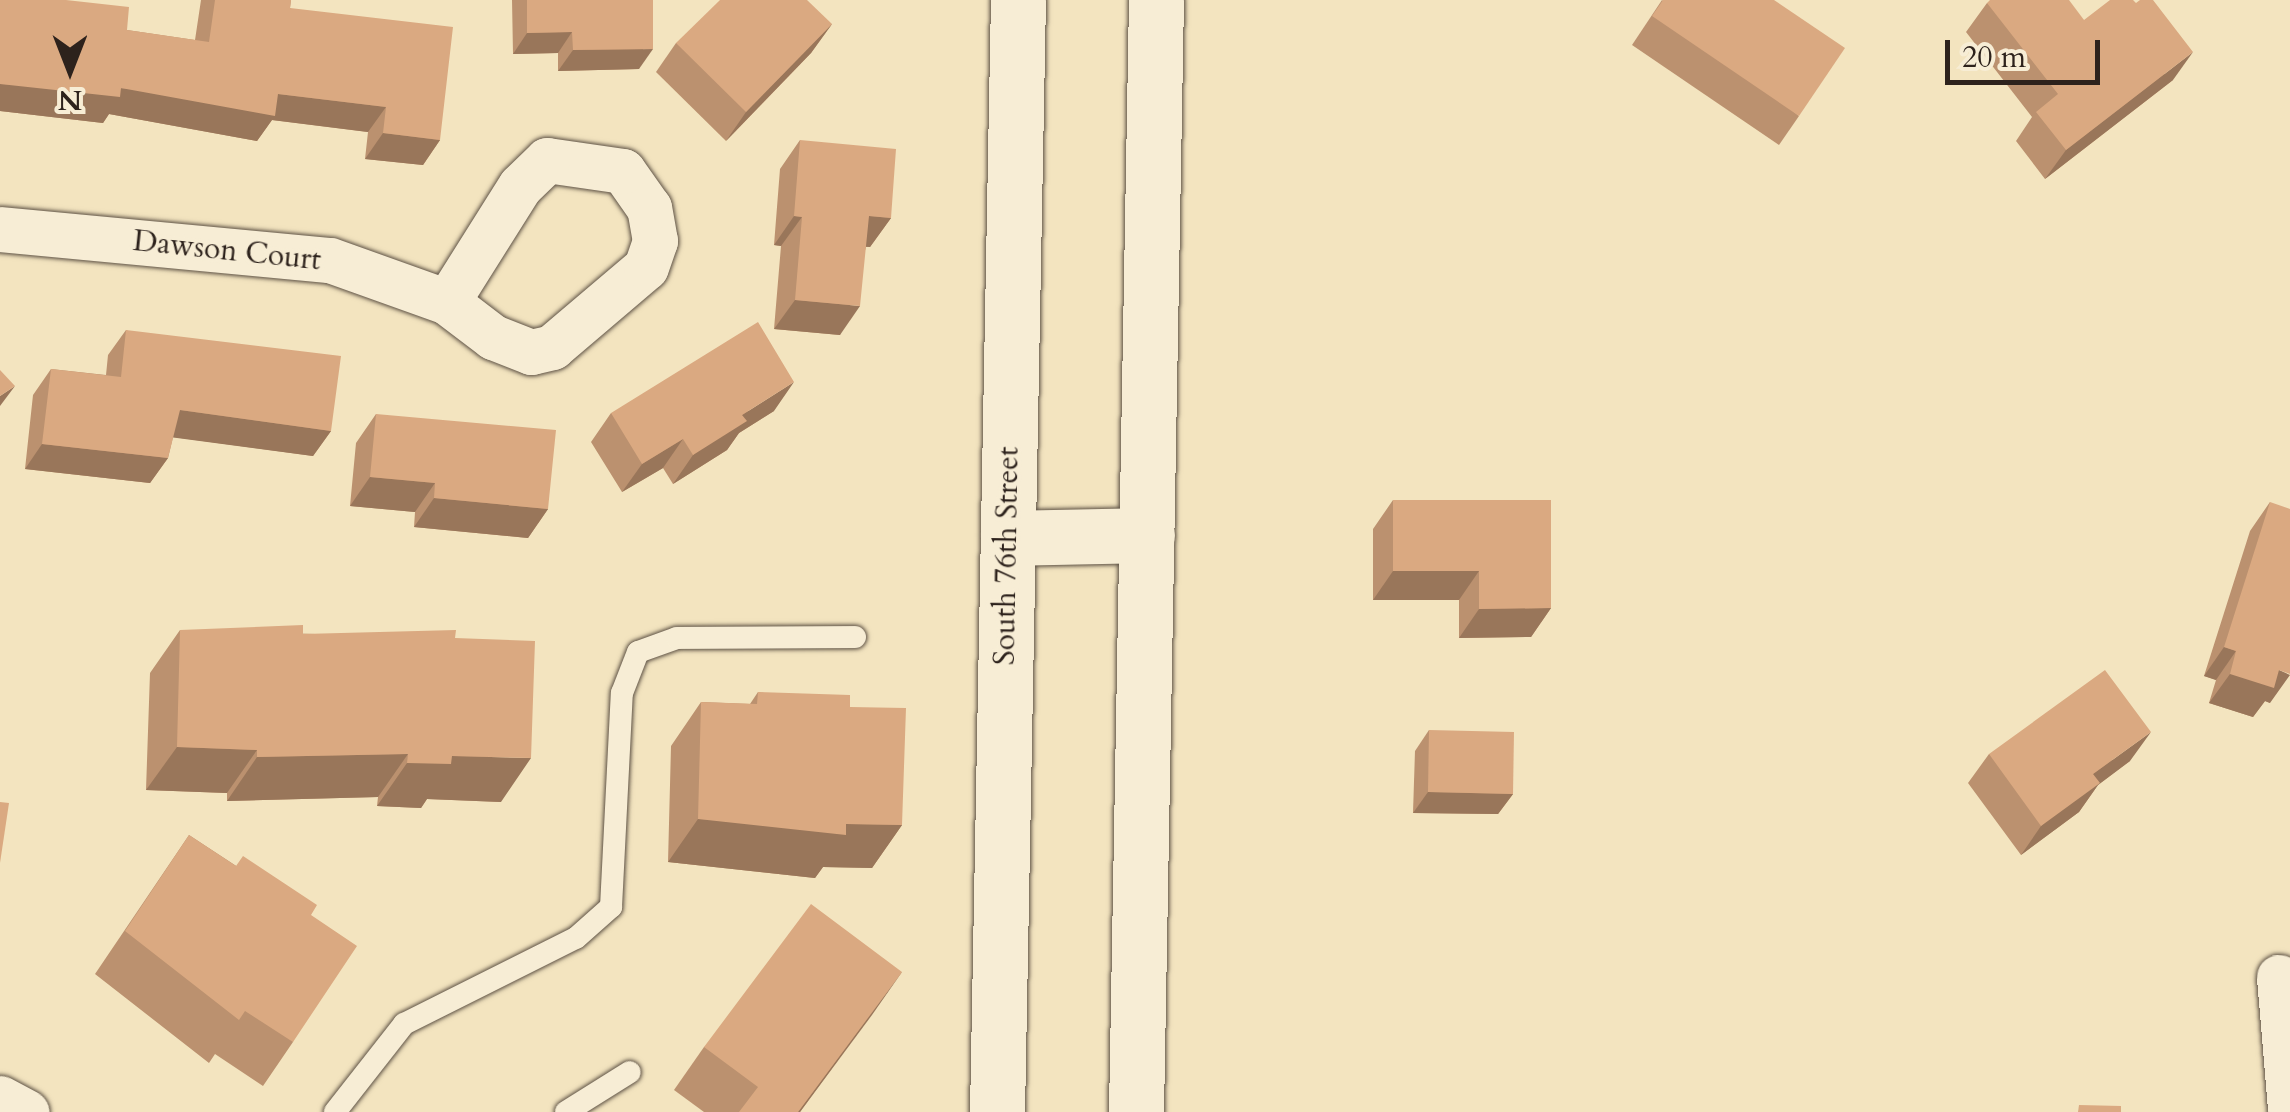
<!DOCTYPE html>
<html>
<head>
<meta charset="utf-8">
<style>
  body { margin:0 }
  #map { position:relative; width:2290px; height:1112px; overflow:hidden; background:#f3e4bf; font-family:Cardo,serif }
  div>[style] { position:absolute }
  .roads { filter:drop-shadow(0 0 2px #5e5245) drop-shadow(0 0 2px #5e5245) }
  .lane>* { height:22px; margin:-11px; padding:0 11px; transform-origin:11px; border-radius:11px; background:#f7edd5 }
  .street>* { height:45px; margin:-22.5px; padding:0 22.5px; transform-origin:22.5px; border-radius:22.5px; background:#f7edd5 }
  .secondary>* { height:55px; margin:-27.5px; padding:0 27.5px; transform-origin:27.5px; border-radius:27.5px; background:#f7edd5 }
  .wall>* { inset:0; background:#bb916f }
  .shaded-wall>* { inset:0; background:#99765a }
  .building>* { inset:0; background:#daa981 }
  span { translate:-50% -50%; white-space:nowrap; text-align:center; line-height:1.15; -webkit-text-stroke:8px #f7edd5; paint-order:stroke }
  .street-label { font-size:30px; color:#2d221c }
  .north { position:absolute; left:20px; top:20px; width:100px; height:100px; -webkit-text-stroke:8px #f7edd5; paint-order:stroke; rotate:180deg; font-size:28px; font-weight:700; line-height:40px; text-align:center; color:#2d221c }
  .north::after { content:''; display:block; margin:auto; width:35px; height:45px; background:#2d221c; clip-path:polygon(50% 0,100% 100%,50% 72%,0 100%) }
  .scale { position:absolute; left:1945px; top:40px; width:155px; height:45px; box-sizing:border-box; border:5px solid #2d221c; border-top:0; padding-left:12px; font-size:30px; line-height:35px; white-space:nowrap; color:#2d221c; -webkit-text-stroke:8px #f7edd5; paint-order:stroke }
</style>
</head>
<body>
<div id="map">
  <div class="roads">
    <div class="lane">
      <i style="left:335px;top:1112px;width:112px;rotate:-51.9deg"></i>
      <i style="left:404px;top:1024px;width:192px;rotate:-26.6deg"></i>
      <i style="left:576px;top:938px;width:47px;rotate:-41.5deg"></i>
      <i style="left:611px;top:907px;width:214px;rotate:-87.1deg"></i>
      <i style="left:622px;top:693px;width:44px;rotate:-68.7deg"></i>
      <i style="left:638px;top:652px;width:41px;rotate:-19.7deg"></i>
      <i style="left:677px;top:638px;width:178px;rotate:-0.3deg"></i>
      <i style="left:566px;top:1112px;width:75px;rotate:-32deg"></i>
    </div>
    <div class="street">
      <i style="left:0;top:229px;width:331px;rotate:5.4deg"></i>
      <i style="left:330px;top:260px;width:124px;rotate:19.7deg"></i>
      <i style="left:447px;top:302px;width:58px;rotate:37.3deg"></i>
      <i style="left:493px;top:337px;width:41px;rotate:21.5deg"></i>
      <i style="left:531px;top:352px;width:22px;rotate:-13deg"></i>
      <i style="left:552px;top:347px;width:123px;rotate:-40.4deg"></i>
      <i style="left:646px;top:267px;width:28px;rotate:-71deg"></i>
      <i style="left:655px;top:241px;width:34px;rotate:-100deg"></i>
      <i style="left:649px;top:208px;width:45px;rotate:-125.1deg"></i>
      <i style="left:623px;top:171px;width:77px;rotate:-171.8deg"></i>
      <i style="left:547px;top:160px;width:37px;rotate:136deg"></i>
      <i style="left:520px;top:186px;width:137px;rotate:122.2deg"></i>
      <i style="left:2279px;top:977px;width:132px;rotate:85.2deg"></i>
      <i style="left:0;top:1098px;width:30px;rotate:28deg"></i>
    </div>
    <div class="secondary">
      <i style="left:1008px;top:538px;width:139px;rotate:-1.2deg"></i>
      <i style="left:997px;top:1112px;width:1112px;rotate:-88.92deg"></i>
      <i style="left:1136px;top:1112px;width:1112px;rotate:-88.97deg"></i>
    </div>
  </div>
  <div class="wall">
    <i style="clip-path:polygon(0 0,127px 30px,195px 40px,201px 0,291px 0,290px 8px,440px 140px,423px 165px,365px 159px,368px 132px,272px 120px,257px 141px,109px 114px,103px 123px,0 111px)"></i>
    <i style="clip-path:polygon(512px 0,653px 0,639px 69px,558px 71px,558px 53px,513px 54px)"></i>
    <i style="clip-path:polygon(1662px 0,1799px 116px,1779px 145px,1632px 45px)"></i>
    <i style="clip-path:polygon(1987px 3px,2084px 20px,2173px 80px,2045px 179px,2016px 141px,2032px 117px,1966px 32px)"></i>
    <i style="clip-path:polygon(832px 24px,811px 53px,726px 141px,656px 72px,676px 43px)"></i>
    <i style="clip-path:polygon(800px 140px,891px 218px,870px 247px,866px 247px,840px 335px,774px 329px,781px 246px,774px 245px,780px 169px)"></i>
    <i style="clip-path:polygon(126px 330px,331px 431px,313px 456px,173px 437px,168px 458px,150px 483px,25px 469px,33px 395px,51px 369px,106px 375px,108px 355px)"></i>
    <i style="clip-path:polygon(774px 411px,739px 433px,727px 450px,673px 484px,663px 468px,622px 492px,591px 442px,611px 413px)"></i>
    <i style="clip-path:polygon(376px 414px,548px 509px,528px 538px,414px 527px,415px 512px,350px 506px,356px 443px)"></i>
    <i style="clip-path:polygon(1393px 500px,1551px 608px,1531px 637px,1459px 638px,1459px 600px,1373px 600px,1373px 529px)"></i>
    <i style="clip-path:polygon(2270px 502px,2270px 703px,2265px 701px,2253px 717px,2209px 703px,2216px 680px,2204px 676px,2250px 531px)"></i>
    <i style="clip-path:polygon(180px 630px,455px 638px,501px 802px,427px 799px,421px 808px,377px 806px,378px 797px,227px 801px,227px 793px,146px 790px,150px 673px)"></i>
    <i style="clip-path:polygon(758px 692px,850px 707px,902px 825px,872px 868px,823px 867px,815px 878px,668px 862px,671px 746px,701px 702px,750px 704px)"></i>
    <i style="clip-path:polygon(1429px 730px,1513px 794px,1498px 814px,1413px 813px,1415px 751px)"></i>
    <i style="clip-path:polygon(1989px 754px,2130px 761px,2098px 785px,2079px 812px,2021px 855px,1968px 783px)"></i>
    <i style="clip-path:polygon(189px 835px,311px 915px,293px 1042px,263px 1086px,215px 1054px,209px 1063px,95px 974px)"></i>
    <i style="clip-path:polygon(902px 972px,800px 1112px,704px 1112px,674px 1090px,704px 1047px)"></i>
  </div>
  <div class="shaded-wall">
    <i style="clip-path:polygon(832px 24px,811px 53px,726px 141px,746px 112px)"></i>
    <i style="clip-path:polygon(572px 32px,558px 53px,513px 54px,527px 33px)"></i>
    <i style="clip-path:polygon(653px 49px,639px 69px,558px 71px,573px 50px)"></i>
    <i style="clip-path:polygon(2193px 52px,2173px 80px,2045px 179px,2066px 150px)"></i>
    <i style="clip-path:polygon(0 84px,278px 94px,386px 107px,368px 132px,272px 120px,257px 141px,109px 114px,103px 123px,0 111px)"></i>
    <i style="clip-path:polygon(383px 133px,440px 140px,423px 165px,365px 159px)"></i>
    <i style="clip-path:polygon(794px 216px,802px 217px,781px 246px,774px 245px)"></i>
    <i style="clip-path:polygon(869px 216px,891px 218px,870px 247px,848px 245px)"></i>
    <i style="clip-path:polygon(795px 300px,860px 306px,840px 335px,774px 329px)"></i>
    <i style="clip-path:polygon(794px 382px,774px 411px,739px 433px,727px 450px,673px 484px,693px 455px,742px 415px)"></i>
    <i style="clip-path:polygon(15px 386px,0 406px,0 396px)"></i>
    <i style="clip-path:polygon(180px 410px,331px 431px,313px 456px,162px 436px)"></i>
    <i style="clip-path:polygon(683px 439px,663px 468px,622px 492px,642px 464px)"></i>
    <i style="clip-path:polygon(42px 444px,168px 458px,150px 483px,25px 469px)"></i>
    <i style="clip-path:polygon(370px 477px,435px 483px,415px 512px,350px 506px)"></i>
    <i style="clip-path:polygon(434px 498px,548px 509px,528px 538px,414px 527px)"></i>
    <i style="clip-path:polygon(1393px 571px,1479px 571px,1459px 600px,1373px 600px)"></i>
    <i style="clip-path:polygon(1551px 608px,1531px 637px,1459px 638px,1479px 609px)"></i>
    <i style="clip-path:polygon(2224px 647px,2236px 651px,2216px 680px,2204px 676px)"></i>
    <i style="clip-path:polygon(2279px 670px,2290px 675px,2270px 703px,2265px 701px,2253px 717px,2209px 703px,2230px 674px)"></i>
    <i style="clip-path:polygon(2151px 732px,2130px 761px,2098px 785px,2079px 812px,2021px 855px,2041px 826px,2093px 774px)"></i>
    <i style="clip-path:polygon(177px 747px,257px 750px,227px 793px,146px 790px)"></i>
    <i style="clip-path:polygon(408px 754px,378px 797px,227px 801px,257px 757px)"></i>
    <i style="clip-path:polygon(452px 756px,531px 758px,501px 802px,427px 799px,421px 808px,377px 806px,407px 763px)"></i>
    <i style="clip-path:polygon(1428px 792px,1513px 794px,1498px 814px,1413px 813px)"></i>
    <i style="clip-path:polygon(698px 819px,846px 824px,902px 825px,872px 868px,823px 867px,815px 878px,668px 862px)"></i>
    <i style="clip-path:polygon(902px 972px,872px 1015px,800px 1112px,798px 1112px)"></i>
  </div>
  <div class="building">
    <i style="clip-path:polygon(0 0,66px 0,129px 7px,127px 30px,209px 42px,215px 0,291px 0,290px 8px,453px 27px,440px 140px,383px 133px,386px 107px,278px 94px,275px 116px,121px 88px,120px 97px,0 84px)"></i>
    <i style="clip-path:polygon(527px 0,653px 0,653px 49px,573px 50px,572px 32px,527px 33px)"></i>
    <i style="clip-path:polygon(720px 0,807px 0,832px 24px,746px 112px,676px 43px)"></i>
    <i style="clip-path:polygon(1663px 0,1774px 0,1845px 48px,1799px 116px,1652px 16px)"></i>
    <i style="clip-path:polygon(1990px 0,2069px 0,2084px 20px,2110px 0,2133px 0,2136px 3px,2140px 0,2153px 0,2193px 52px,2066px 150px,2036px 112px,2058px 94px,1987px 3px)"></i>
    <i style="clip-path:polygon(800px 140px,896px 149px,891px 218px,869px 216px,860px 306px,795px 300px,802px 217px,794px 216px)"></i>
    <i style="clip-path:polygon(758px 322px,794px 382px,742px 415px,747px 421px,693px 455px,683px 439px,642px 464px,611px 413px)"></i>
    <i style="clip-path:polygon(126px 330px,341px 356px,331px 431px,180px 410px,168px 458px,42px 444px,51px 369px,121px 377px)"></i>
    <i style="clip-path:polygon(0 370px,15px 386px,0 396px)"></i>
    <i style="clip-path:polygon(376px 414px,556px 430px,548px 509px,434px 498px,435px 483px,370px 477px)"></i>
    <i style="clip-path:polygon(1393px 500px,1551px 500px,1551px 608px,1479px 609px,1479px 571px,1393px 571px)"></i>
    <i style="clip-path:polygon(2270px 502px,2290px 509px,2290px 674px,2279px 670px,2274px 688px,2230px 674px,2236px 651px,2224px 647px)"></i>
    <i style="clip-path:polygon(303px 625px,303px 634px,456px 630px,455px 638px,535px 641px,531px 758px,452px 756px,451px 764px,407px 763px,408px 754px,257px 757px,257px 750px,177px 747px,180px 630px)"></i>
    <i style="clip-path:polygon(2105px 670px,2151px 732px,2093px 774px,2100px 783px,2041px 826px,1989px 754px)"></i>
    <i style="clip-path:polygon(758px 692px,850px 695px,850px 707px,906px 708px,902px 825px,846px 824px,846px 835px,698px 819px,701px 702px,757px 704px)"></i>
    <i style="clip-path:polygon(1429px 730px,1514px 732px,1513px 794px,1428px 792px)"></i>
    <i style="clip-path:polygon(0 802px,9px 803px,0 863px)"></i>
    <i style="clip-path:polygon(189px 835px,236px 866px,243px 856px,317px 905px,311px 915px,357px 946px,293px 1042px,245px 1011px,239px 1020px,125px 931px)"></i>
    <i style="clip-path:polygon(811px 904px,902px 972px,798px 1112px,739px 1112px,758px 1087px,704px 1047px)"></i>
    <i style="clip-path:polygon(2079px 1105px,2121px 1106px,2121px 1112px,2078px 1112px)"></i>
  </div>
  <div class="street-label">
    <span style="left:227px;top:251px;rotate:6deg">Dawson Court</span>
    <span style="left:1007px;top:556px;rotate:-89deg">South 76th Street</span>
  </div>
  <div class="north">N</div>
  <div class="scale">20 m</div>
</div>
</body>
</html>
